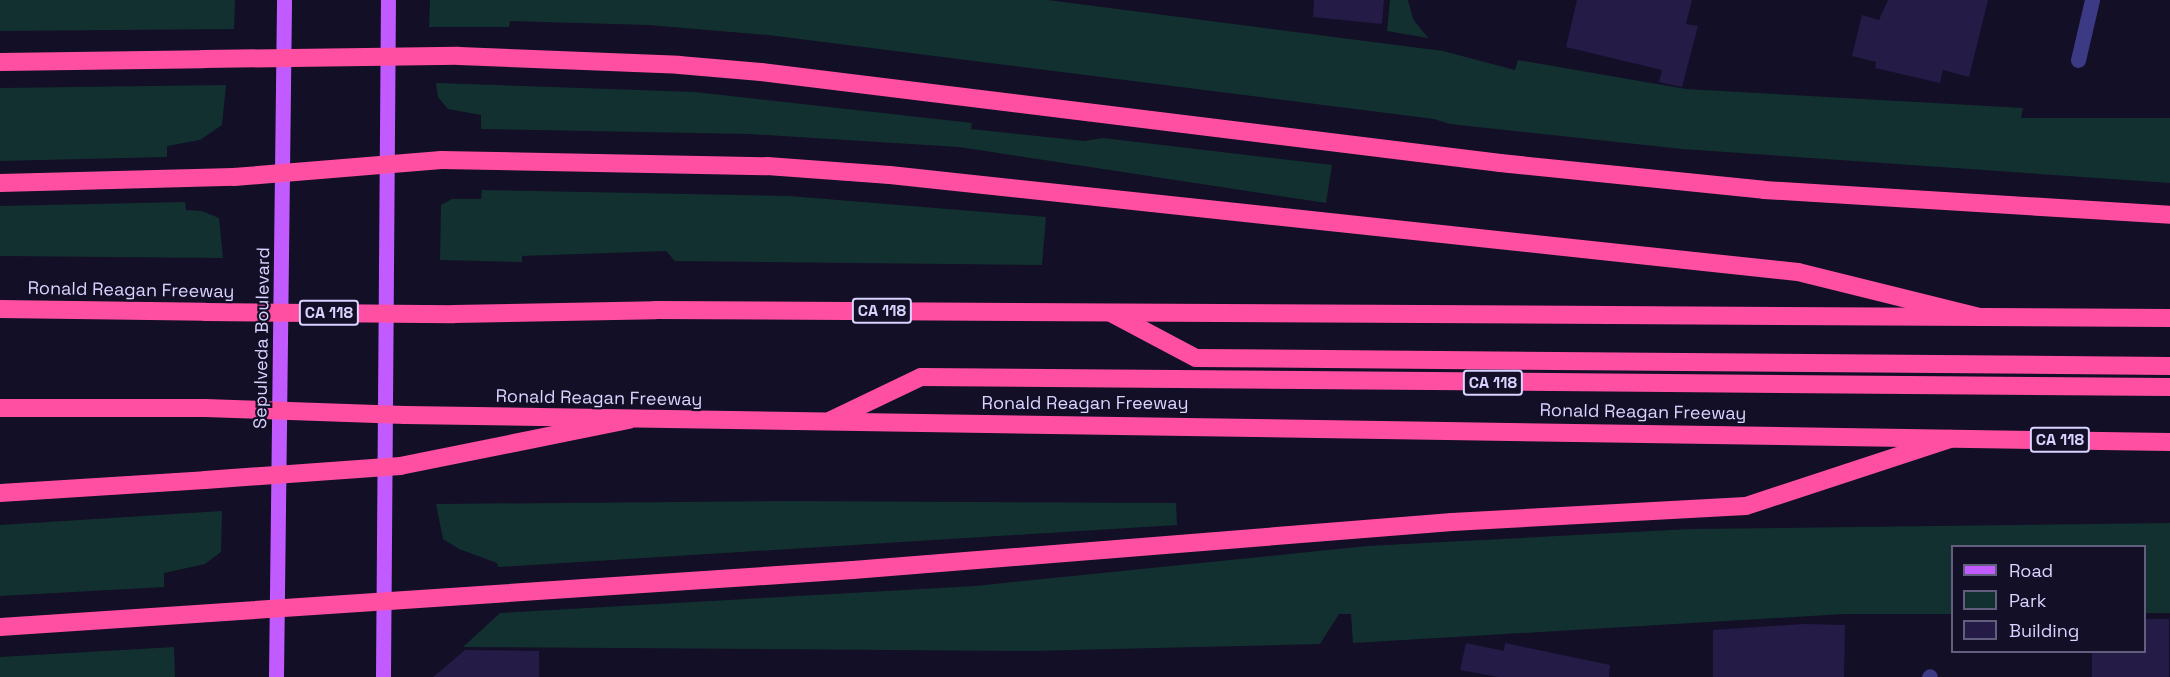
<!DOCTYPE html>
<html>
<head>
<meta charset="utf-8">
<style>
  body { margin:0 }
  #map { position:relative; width:2170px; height:677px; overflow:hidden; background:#130f26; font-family:"Space Grotesk",sans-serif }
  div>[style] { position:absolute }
  .green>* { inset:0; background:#12302f }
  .building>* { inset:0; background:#241b47 }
  .street>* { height:15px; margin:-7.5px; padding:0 7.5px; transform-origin:7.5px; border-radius:7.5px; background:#3d3a85 }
  .primary>* { height:15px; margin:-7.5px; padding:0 7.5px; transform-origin:7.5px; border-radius:7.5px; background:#c25bff }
  .highway>* { height:18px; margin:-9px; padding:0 9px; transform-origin:9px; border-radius:9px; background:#ff4fa3 }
  .highway-bridge>* { height:18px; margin:-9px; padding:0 9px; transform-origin:9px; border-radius:9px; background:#ff4fa3 }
  span { translate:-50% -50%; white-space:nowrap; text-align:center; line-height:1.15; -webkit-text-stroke:4.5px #130f26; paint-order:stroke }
  .shield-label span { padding:2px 4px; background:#130f26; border:2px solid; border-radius:4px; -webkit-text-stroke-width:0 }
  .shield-label { font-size:16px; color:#d9d4ff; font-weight:700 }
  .street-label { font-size:18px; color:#d9d4ff }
  .legend { position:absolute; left:1951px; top:545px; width:195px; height:108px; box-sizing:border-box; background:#130f26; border:2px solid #625e7d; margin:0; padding:8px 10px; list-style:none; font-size:18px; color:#d9d4ff }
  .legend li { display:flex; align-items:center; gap:12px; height:30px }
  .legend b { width:30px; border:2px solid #625e7d }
</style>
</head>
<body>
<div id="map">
  <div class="green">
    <i style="clip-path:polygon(0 0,235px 0,234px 29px,0 31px)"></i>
    <i style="clip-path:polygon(430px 0,1048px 0,1443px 51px,1515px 70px,1518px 60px,1686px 89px,2023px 108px,2021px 118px,2170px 118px,2170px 183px,1682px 149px,1450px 124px,1434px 119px,768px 35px,648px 25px,510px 21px,509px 27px,429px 27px)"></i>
    <i style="clip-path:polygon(1390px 0,1408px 0,1413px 19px,1428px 38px,1387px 31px)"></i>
    <i style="clip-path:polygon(436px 83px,695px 92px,972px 123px,971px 129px,1084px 141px,1103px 138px,1332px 165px,1326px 203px,959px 147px,749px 134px,481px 129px,481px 115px,448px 109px,438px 97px)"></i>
    <i style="clip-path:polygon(226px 85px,222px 125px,200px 140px,167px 146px,167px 157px,0 161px,0 88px)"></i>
    <i style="clip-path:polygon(482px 190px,789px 196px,1046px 217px,1042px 265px,675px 261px,666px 251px,522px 256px,522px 262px,440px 260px,441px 205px,452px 199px,481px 199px)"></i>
    <i style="clip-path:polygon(185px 202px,186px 210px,202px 211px,219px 218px,223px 258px,0 256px,0 206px)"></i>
    <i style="clip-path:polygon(783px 501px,1176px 503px,1177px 525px,498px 567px,497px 563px,459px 549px,443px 539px,436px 504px)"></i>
    <i style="clip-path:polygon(222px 511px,221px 552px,205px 564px,164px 573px,164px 587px,0 596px,0 525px)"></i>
    <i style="clip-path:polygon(2170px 523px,2170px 613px,2145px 613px,2144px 546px,1952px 546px,1952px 614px,1845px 614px,1353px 643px,1351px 614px,1339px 614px,1320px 644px,1030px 651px,463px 647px,500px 613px,975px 586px,1367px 546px,1690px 529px)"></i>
    <i style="clip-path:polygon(174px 647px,175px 677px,0 677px,0 657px)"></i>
  </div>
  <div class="building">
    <i style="clip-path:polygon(1314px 0,1384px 0,1382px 24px,1313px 17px)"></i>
    <i style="clip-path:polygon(1577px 0,1692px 0,1686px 24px,1698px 26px,1682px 87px,1659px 82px,1662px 70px,1566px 47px)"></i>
    <i style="clip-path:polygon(1888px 0,1988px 0,1969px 77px,1943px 70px,1940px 83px,1875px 68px,1876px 62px,1852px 56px,1862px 15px,1879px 20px)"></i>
    <i style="clip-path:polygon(2145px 619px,2169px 619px,2169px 677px,2092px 677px,2092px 651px,2145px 651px)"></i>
    <i style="clip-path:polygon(1804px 624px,1845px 625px,1844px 677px,1713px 677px,1713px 630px)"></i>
    <i style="clip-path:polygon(1466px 643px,1504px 651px,1505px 643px,1610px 665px,1609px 677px,1498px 677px,1460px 670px)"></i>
    <i style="clip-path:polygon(465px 650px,539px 651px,539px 677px,433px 677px)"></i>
  </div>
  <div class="street">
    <i style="left:2078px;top:60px;width:62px;rotate:-76.9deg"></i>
    <i style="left:1929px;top:677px;width:1px;rotate:-45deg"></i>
  </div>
  <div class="primary">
    <i style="left:276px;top:677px;width:677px;rotate:-89.32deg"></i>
    <i style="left:383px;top:677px;width:677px;rotate:-89.58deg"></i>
  </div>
  <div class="highway">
    <i style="left:459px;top:56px;width:220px;rotate:2.3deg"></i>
    <i style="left:679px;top:65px;width:82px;rotate:4.9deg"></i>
    <i style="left:761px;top:72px;width:745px;rotate:7.02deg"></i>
    <i style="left:1500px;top:163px;width:265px;rotate:5.8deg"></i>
    <i style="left:1764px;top:190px;width:407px;rotate:3.5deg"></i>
    <i style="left:0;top:62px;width:203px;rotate:-0.8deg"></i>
    <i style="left:0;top:183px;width:234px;rotate:-1.5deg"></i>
    <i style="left:234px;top:177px;width:208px;rotate:-4.7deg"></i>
    <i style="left:441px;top:160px;width:326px;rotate:1.1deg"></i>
    <i style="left:767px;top:166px;width:123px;rotate:4.2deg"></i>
    <i style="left:890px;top:175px;width:913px;rotate:6.1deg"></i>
    <i style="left:1798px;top:272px;width:187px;rotate:13.9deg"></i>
    <i style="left:0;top:309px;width:205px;rotate:0.8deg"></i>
    <i style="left:1111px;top:313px;width:96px;rotate:27.9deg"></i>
    <i style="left:1196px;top:358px;width:974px;rotate:0.47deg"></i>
    <i style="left:454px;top:314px;width:201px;rotate:-1.1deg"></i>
    <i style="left:655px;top:310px;width:1515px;rotate:0.3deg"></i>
    <i style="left:0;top:408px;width:205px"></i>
    <i style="left:405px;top:415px;width:1765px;rotate:0.88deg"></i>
    <i style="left:831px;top:420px;width:100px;rotate:-25.5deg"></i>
    <i style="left:921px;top:377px;width:1249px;rotate:0.46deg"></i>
    <i style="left:0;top:493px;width:205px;rotate:-3.6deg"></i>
    <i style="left:0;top:627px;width:855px;rotate:-3.82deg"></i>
    <i style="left:853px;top:570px;width:601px;rotate:-4.58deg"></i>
    <i style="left:1452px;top:522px;width:294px;rotate:-3.1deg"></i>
    <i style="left:1746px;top:506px;width:215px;rotate:-18.2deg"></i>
  </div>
  <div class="highway-bridge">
    <i style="left:203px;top:59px;width:256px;rotate:-0.7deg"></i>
    <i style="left:205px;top:312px;width:249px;rotate:0.5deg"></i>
    <i style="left:205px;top:408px;width:200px;rotate:2deg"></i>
    <i style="left:205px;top:480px;width:196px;rotate:-4.1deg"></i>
    <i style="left:400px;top:466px;width:233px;rotate:-11.4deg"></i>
  </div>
  <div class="shield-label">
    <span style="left:882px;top:311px">CA 118</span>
    <span style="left:329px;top:313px">CA 118</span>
    <span style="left:1493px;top:383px">CA 118</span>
    <span style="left:2060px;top:440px">CA 118</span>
  </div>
  <div class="street-label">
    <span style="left:131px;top:290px;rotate:1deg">Ronald Reagan Freeway</span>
    <span style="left:262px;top:338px;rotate:-89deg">Sepulveda Boulevard</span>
    <span style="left:599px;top:398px;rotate:1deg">Ronald Reagan Freeway</span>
    <span style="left:1085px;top:403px">Ronald Reagan Freeway</span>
    <span style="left:1643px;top:412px;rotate:1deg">Ronald Reagan Freeway</span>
  </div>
  <ul class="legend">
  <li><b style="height:8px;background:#c25bff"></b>Road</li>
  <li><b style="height:16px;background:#12302f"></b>Park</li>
  <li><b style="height:16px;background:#241b47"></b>Building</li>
  </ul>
</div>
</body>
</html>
